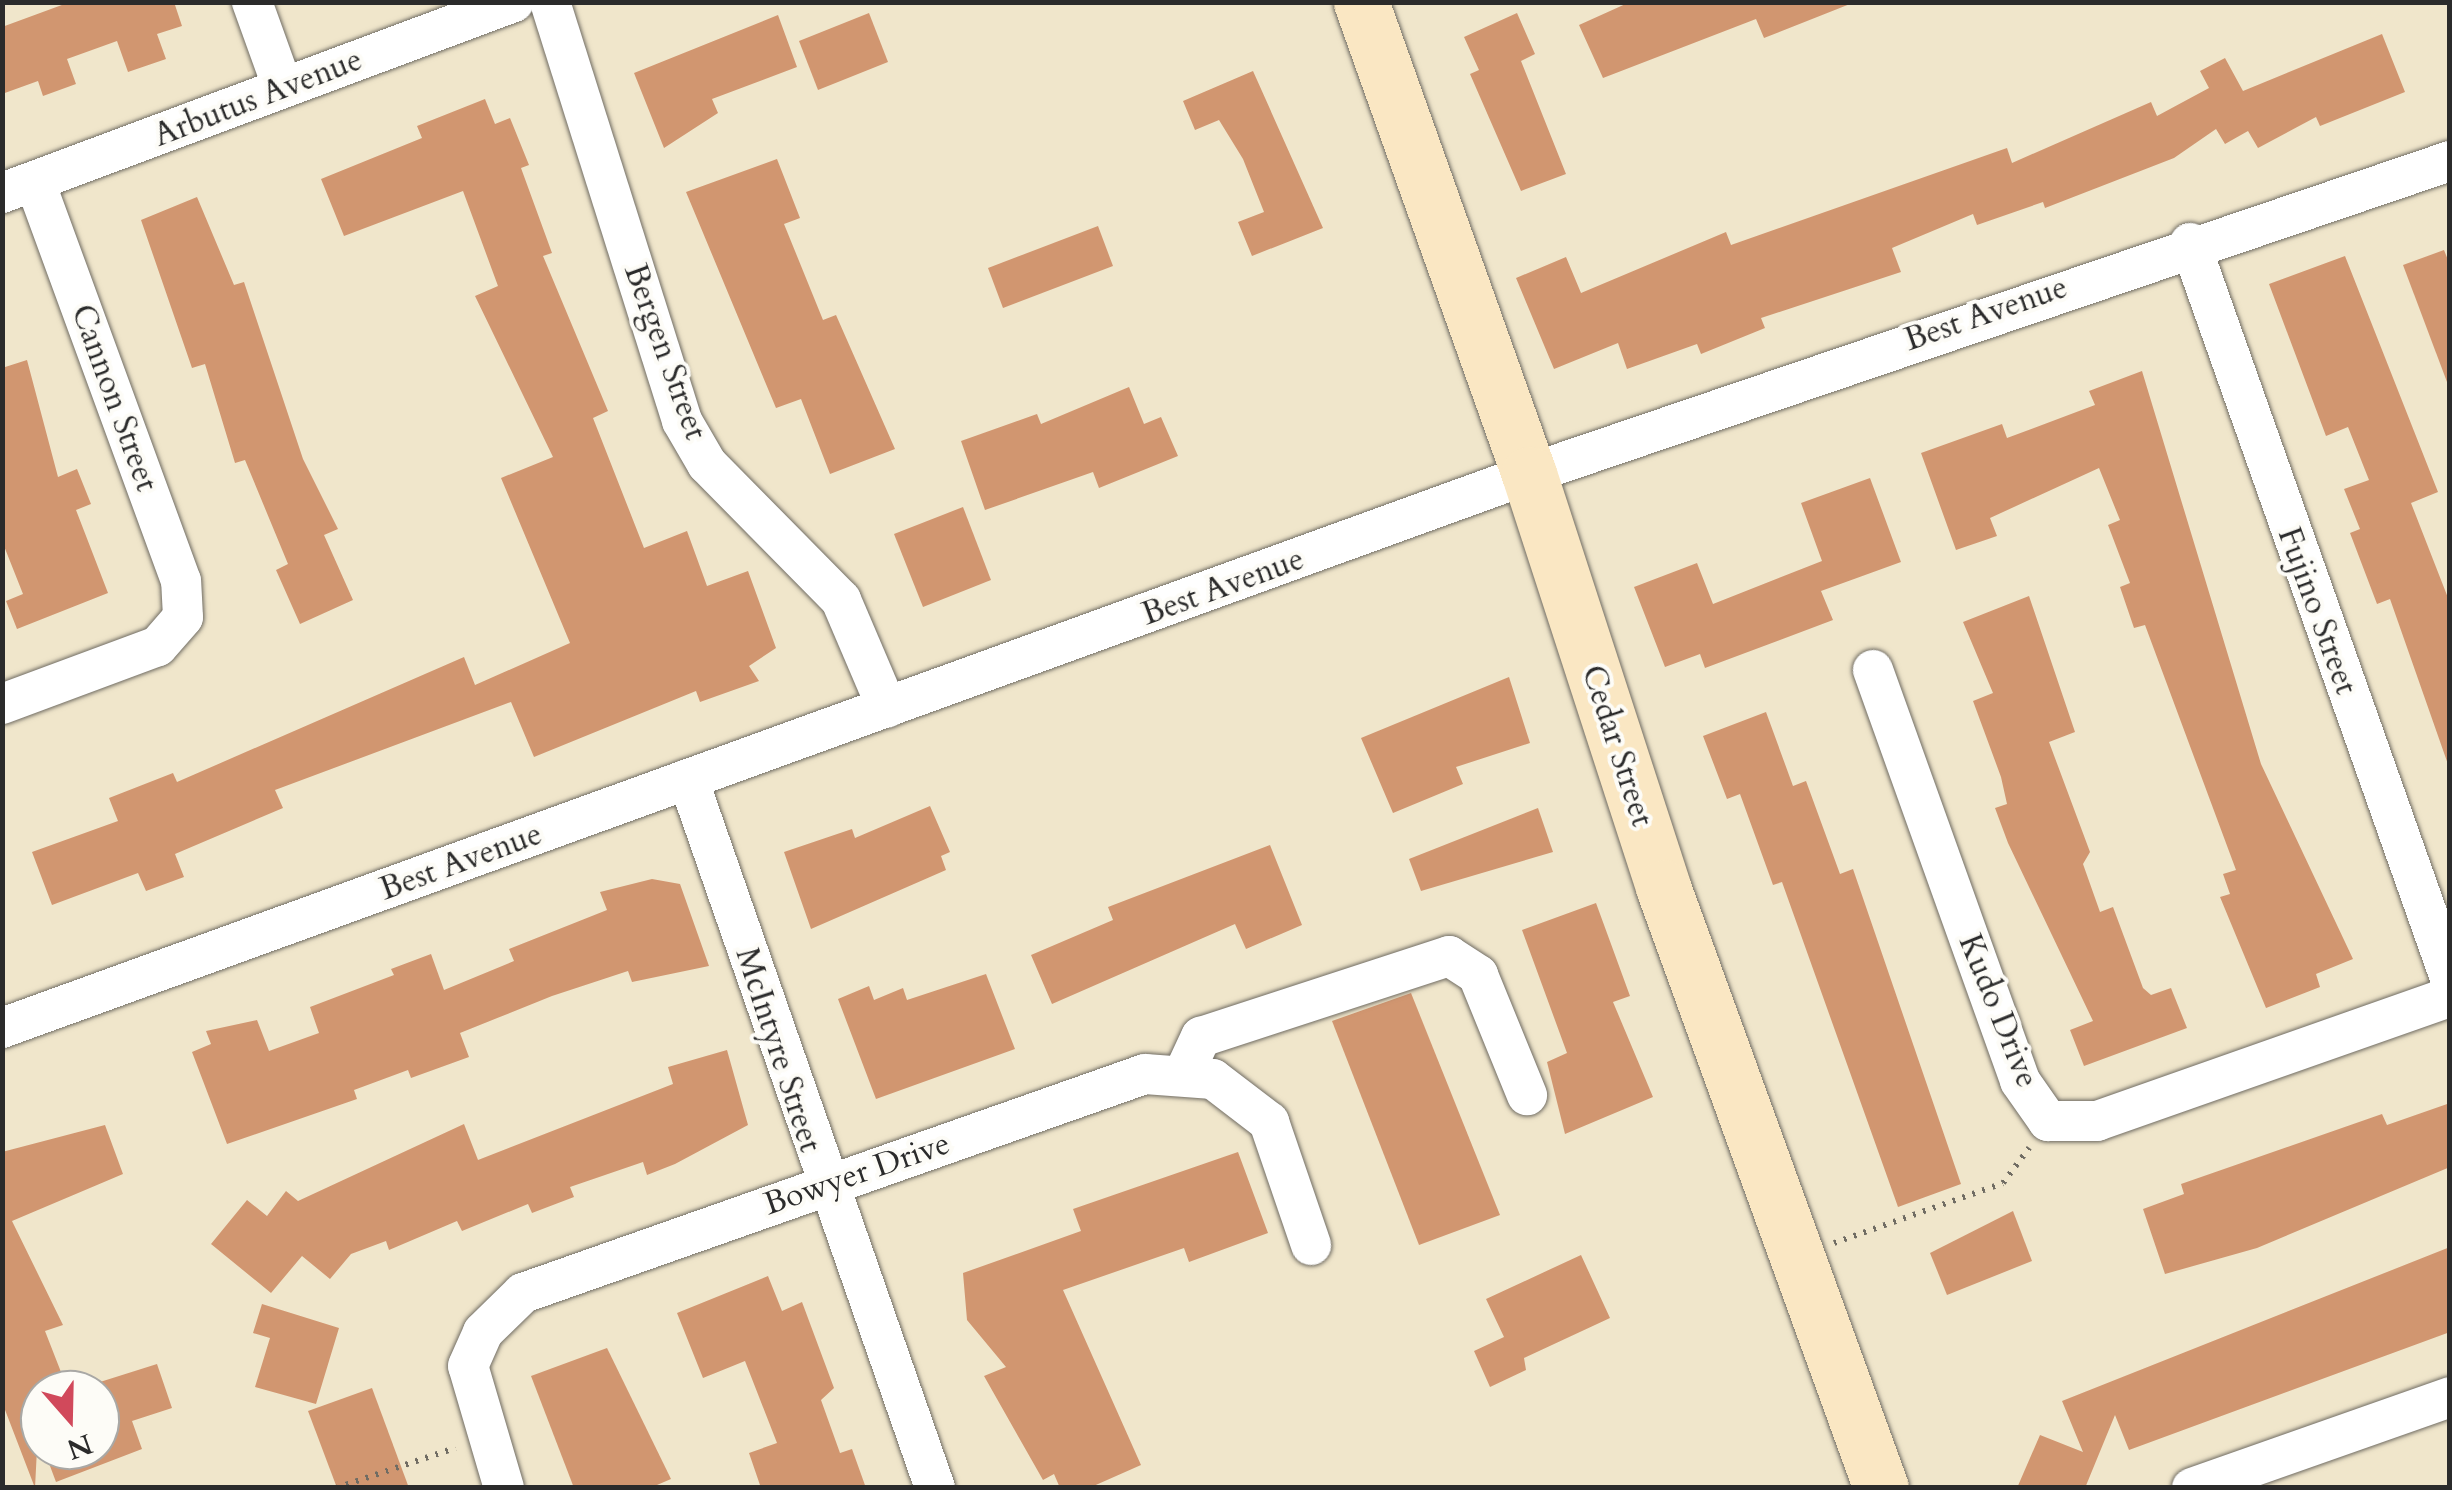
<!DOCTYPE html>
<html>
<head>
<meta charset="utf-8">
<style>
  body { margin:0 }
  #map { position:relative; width:2452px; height:1490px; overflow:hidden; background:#f0e6cb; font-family:Cardo,serif }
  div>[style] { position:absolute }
  .building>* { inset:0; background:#d19670 }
  .path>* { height:6px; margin-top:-3px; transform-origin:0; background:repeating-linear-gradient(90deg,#706c63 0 2.5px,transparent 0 10.5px) }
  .roads { filter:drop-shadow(0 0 2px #706c63) drop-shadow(0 0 2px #706c63) }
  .street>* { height:40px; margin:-20px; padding:0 20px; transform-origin:20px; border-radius:20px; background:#fff }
  .secondary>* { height:55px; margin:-27.5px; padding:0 27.5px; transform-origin:27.5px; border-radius:27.5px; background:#fae7c3 }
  span { translate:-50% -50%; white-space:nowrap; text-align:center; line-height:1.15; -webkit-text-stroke:8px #fdfcf7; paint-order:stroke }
  .street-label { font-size:32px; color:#2b2b2b }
  .frame { position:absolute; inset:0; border:5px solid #2b2b2b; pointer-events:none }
  .north { position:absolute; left:20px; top:1370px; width:100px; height:100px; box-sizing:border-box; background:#fdfcf7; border:2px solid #a9a8a5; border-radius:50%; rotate:160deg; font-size:28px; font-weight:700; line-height:40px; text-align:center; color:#2b2b2b }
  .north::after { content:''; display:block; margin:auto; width:35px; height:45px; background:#d1495b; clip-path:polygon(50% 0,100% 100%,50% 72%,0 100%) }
</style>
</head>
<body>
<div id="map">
  <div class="building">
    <i style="clip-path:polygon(70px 2px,174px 2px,182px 26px,157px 34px,166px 59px,128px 72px,117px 41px,67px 59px,76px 84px,43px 96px,38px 81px,2px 94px,2px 27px)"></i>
    <i style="clip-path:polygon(1630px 2px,1850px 2px,1850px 4px,1764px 38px,1756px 19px,1603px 78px,1579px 25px)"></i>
    <i style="clip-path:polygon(869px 13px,888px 62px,818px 90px,799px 41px)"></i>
    <i style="clip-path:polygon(1517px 13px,1535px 54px,1521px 61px,1566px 174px,1521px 191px,1470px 74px,1479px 70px,1464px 37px)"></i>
    <i style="clip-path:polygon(778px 15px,797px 67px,712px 99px,718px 113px,664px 148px,634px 73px)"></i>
    <i style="clip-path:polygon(2382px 34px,2405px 92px,2320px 126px,2316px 117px,2258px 148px,2248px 131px,2225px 144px,2216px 129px,2174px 158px,2045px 208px,2043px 202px,1977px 225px,1973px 214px,1892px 248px,1901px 272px,1761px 318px,1765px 328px,1701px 354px,1697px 344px,1627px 369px,1618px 343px,1554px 369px,1516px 278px,1566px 257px,1581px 293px,1726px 232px,1731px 245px,2007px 148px,2012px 163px,2151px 102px,2157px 116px,2209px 88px,2200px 71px,2225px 58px,2243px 91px)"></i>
    <i style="clip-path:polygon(1253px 71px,1323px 228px,1252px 256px,1238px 222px,1264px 212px,1243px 159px,1219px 120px,1195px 130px,1183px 101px)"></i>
    <i style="clip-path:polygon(485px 99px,495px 124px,510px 118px,529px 165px,521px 168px,552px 253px,543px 256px,608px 411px,593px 418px,644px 548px,687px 531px,707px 586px,748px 571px,776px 648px,749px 666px,759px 681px,700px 702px,696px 691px,534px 757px,511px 702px,275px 790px,283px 808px,175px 854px,184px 877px,146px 891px,138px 873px,52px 905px,32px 852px,118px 821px,109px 798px,173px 773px,177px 782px,464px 657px,475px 685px,570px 643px,501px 478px,553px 457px,475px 296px,498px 286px,463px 191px,344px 236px,321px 179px,422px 138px,417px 126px)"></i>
    <i style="clip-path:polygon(777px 159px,800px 218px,784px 224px,823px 320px,836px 315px,895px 449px,830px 474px,801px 399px,776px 408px,686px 192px)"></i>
    <i style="clip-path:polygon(197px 197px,234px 285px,244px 282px,303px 459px,338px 529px,324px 535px,353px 600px,300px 624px,276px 570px,288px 564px,245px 460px,235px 463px,205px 364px,192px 368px,141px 220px)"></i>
    <i style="clip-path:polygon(1098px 226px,1113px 266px,1003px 308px,988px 268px)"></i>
    <i style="clip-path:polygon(2444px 250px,2450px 265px,2447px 382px,2403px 265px)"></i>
    <i style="clip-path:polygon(2345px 256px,2438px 492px,2411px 503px,2450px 603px,2450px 770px,2390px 599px,2377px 604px,2350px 533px,2360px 529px,2344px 489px,2369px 480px,2348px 427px,2326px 436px,2269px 284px)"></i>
    <i style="clip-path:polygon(27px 360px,58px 477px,77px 469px,91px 504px,76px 510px,108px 593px,17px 629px,6px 601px,23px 594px,2px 541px,2px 368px)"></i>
    <i style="clip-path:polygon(2142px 371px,2261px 764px,2353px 959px,2316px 974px,2320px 987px,2266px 1008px,2220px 897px,2230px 894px,2223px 874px,2236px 870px,2145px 625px,2134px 628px,2120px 587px,2130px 583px,2108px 525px,2120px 520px,2099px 468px,1990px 518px,1997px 536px,1956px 550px,1921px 453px,2002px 424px,2007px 438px,2095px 405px,2089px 391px)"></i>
    <i style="clip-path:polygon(1129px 387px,1144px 424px,1161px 417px,1178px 456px,1099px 488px,1093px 472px,985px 510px,961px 441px,1037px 414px,1041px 424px)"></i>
    <i style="clip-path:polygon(1870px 478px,1901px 562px,1821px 591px,1833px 620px,1705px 668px,1700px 654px,1665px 667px,1634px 587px,1697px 563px,1713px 604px,1822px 561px,1801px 503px)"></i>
    <i style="clip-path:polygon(963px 507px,991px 580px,923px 607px,894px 534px)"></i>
    <i style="clip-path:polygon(2029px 596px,2075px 732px,2049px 742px,2090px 852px,2083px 864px,2100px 912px,2113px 907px,2143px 988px,2151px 995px,2171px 988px,2187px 1028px,2084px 1066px,2070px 1030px,2093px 1021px,2008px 843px,1995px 808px,2007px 804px,2001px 777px,1973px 701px,1993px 693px,1963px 622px)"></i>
    <i style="clip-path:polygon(1509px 677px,1530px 743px,1456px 767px,1463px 784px,1393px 813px,1361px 738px)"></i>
    <i style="clip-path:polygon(1766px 712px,1793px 786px,1806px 781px,1840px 874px,1853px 869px,1961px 1184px,1898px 1207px,1782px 882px,1773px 885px,1740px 794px,1727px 799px,1703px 736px)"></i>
    <i style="clip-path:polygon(930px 806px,950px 852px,941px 856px,946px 870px,811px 929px,784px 852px,852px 829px,855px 838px)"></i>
    <i style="clip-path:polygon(1538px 808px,1553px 852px,1421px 891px,1409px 859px)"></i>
    <i style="clip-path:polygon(1270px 845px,1302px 925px,1246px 949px,1235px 924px,1052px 1004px,1031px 955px,1113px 920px,1108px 907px)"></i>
    <i style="clip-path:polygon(652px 879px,680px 884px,709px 966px,632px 982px,628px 971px,552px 996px,460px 1033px,469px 1057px,411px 1078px,408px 1070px,354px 1090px,357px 1099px,227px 1144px,192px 1052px,211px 1044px,206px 1031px,257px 1020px,269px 1051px,319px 1033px,310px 1007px,394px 975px,391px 969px,431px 954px,444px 990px,514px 961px,509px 949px,607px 910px,600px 892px)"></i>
    <i style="clip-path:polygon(1596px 903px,1630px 996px,1613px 1002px,1653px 1097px,1565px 1134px,1547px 1062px,1567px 1053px,1522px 930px)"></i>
    <i style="clip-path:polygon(986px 974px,1015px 1049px,876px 1099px,838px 999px,869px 986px,874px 1000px,903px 988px,907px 1000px)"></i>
    <i style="clip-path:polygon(1411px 993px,1500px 1215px,1419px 1245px,1332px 1021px)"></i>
    <i style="clip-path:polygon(727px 1050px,748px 1125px,675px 1164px,647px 1175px,643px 1162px,570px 1187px,574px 1197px,532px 1213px,528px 1204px,462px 1231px,457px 1221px,389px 1250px,386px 1241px,351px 1254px,330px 1279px,302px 1256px,271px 1293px,211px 1244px,247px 1200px,267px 1216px,286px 1191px,298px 1201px,464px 1124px,478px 1160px,673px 1084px,668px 1067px)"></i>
    <i style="clip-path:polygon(2450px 1103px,2450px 1167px,2257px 1248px,2165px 1274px,2143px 1209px,2184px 1194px,2181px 1184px,2382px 1114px,2387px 1125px)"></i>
    <i style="clip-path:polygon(105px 1125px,123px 1174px,12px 1221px,63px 1325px,45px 1331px,68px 1390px,40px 1390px,35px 1488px,2px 1402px,2px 1152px)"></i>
    <i style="clip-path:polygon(1238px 1152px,1268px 1233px,1189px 1262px,1184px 1248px,1063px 1290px,1141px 1465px,1089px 1488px,1060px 1488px,1054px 1474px,1043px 1480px,984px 1376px,1006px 1367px,967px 1320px,963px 1273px,1081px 1231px,1073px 1209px)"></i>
    <i style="clip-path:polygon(2013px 1211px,2032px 1261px,1947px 1295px,1930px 1253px)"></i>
    <i style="clip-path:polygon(2450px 1247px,2450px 1332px,2129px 1450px,2115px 1415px,2085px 1488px,2017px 1488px,2040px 1435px,2083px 1452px,2062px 1401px)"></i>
    <i style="clip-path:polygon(1581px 1255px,1610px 1318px,1524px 1358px,1526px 1370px,1490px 1387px,1474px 1351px,1504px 1337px,1486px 1299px)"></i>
    <i style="clip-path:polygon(768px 1276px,782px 1311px,802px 1302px,834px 1388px,821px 1400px,840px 1453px,852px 1449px,866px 1488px,761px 1488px,749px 1453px,777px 1443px,745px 1361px,703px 1378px,677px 1313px)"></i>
    <i style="clip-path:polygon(262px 1304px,339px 1328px,316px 1404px,255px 1387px,270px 1338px,253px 1333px)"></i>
    <i style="clip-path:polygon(607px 1348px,671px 1479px,650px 1488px,574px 1488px,531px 1376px)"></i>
    <i style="clip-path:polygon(157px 1364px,172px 1408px,132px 1421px,142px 1449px,56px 1482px,44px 1450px,100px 1450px,100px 1382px)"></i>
    <i style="clip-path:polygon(372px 1388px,409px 1488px,337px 1488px,308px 1411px)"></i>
  </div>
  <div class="path">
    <i style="left:1834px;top:1243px;width:179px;rotate:-19.5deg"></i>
    <i style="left:2003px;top:1183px;width:44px;rotate:-53.4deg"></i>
    <i style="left:336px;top:1488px;width:126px;rotate:-18.6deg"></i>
  </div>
  <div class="roads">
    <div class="street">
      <i style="left:252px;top:2px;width:91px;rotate:70.2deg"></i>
      <i style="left:550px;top:2px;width:439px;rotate:72.5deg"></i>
      <i style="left:682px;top:421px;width:50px;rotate:59.8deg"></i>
      <i style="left:707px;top:464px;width:191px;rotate:45.4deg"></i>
      <i style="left:841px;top:600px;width:117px;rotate:66.9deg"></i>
      <i style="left:2px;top:193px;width:546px;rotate:-20.46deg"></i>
      <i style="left:2190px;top:243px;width:780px;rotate:70.52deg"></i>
      <i style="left:1873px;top:670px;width:436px;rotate:70.3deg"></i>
      <i style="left:2020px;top:1081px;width:49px;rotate:55deg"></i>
      <i style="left:2048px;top:1121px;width:49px"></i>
      <i style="left:2097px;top:1121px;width:374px;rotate:-19.4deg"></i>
      <i style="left:2px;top:704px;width:166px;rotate:-20.4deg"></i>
      <i style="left:158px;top:646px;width:38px;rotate:-49deg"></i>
      <i style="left:183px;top:617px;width:36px;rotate:-93deg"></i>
      <i style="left:181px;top:581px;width:425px;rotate:-110.1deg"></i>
      <i style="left:688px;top:779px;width:751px;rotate:70.79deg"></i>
      <i style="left:2px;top:1028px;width:1624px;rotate:-19.94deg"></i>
      <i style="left:1529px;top:474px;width:973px;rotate:-18.77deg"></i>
      <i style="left:1185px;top:1071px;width:38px;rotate:-65deg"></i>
      <i style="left:1201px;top:1037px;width:261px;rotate:-18.1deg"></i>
      <i style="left:1449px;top:956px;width:35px;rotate:33deg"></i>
      <i style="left:1478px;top:975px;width:130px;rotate:67.8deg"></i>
      <i style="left:504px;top:1488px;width:127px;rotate:-106.4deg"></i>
      <i style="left:468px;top:1366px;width:37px;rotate:-66deg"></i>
      <i style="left:483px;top:1332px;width:56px;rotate:-44.3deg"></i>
      <i style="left:523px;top:1293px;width:659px;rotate:-19.4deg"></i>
      <i style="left:1145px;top:1074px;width:68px;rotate:4.2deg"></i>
      <i style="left:1213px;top:1079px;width:71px;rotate:37.5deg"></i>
      <i style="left:1269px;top:1122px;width:130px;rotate:71.1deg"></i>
      <i style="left:2192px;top:1488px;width:274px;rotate:-19.4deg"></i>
    </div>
    <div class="secondary">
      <i style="left:1361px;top:2px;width:501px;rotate:70.41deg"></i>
      <i style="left:1529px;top:474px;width:434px;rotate:72deg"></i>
      <i style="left:1663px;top:887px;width:639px;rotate:70.06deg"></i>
    </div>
  </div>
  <div class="street-label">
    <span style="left:258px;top:98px;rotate:-21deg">Arbutus Avenue</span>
    <span style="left:1986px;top:314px;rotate:-19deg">Best Avenue</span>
    <span style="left:665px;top:352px;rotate:70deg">Bergen Street</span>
    <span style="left:114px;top:398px;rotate:70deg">Cannon Street</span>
    <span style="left:1223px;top:587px;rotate:-20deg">Best Avenue</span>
    <span style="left:2317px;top:611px;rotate:70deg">Fujino Street</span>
    <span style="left:1617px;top:746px;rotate:72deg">Cedar Street</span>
    <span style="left:461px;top:862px;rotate:-20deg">Best Avenue</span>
    <span style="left:1998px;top:1011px;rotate:68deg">Kudo Drive</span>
    <span style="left:778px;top:1050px;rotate:72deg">McIntyre Street</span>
    <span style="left:857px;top:1174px;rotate:-19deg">Bowyer Drive</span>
  </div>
  <div class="frame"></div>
  <div class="north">N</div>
</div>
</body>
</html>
